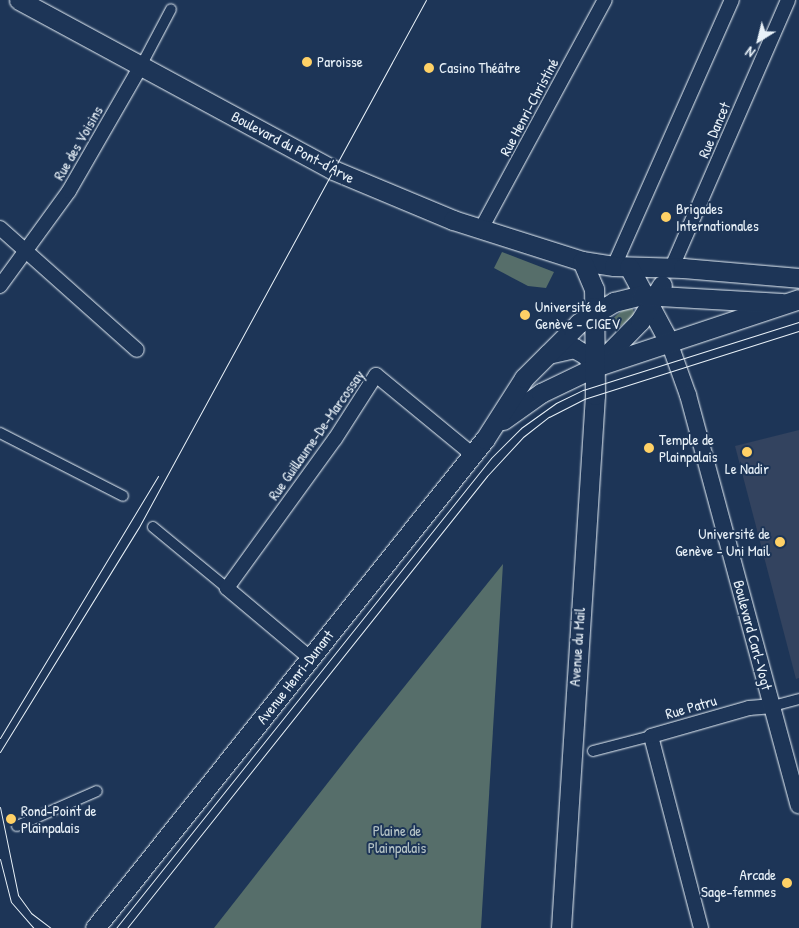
<!DOCTYPE html>
<html>
<head>
<meta charset="utf-8">
<style>
  body { margin:0 }
  #map { position:relative; width:799px; height:928px; overflow:hidden; background:#1d3557; font-family:"Patrick Hand",sans-serif }
  div>[style] { position:absolute }
  .built>* { inset:0; background:#33435f }
  .green>* { inset:0; background:#566e6a }
  .roads { filter:drop-shadow(0 0 1px #e8f1f8) drop-shadow(0 0 1px #e8f1f8) }
  .pedestrian>* { height:10px; margin:-5px; padding:0 5px; transform-origin:5px; border-radius:5px; background:#1d3557 }
  .minor>* { height:14px; margin:-7px; padding:0 7px; transform-origin:7px; border-radius:7px; background:#1d3557 }
  .tertiary>* { height:16px; margin:-8px; padding:0 8px; transform-origin:8px; border-radius:8px; background:#1d3557 }
  .secondary>* { height:19px; margin:-9.5px; padding:0 9.5px; transform-origin:9.5px; border-radius:9.5px; background:#1d3557 }
  .tram>* { height:1px; margin:-0.5px; padding:0 0.5px; transform-origin:0.5px; border-radius:0.5px; background:#e8f1f8 }
  .dots>* { width:14px; height:14px; translate:-50% -50%; box-sizing:border-box; border:2px solid #1d3557; border-radius:50% }
  span { translate:-50% -50%; white-space:nowrap; text-align:center; line-height:1.15; -webkit-text-stroke:4px #1d3557; paint-order:stroke }
  .poi-label { font-size:15px; color:#e8f1f8 }
  .left { translate:0 -50%; text-align:left }
  .right { translate:-100% -50%; text-align:right }
  .street-label { font-size:15px; color:#e8f1f8 }
  .park-label { font-size:15px; color:#b5c3c6 }
  .north { position:absolute; left:734px; top:15px; width:50px; height:50px; -webkit-text-stroke:4px #1d3557; paint-order:stroke; rotate:216deg; font-size:14px; font-weight:700; line-height:20px; text-align:center; color:#e8f1f8 }
  .north::after { content:''; display:block; margin:auto; width:18px; height:22px; background:#e8f1f8; clip-path:polygon(50% 0,100% 100%,50% 72%,0 100%) }
</style>
</head>
<body>
<div id="map">
  <div class="built">
    <i style="clip-path:polygon(799px 430px,799px 678px,796px 679px,735px 446px)"></i>
  </div>
  <div class="green">
    <i style="clip-path:polygon(502px 252px,554px 272px,546px 288px,528px 286px,494px 268px)"></i>
    <i style="clip-path:polygon(625px 308px,633px 309px,635px 316px,615px 330px,610px 321px)"></i>
    <i style="clip-path:polygon(503px 564px,481px 928px,214px 928px,359px 743px)"></i>
  </div>
  <div class="roads">
    <div class="pedestrian">
      <i style="left:141px;top:66px;width:64px;rotate:-62.2deg"></i>
      <i style="left:0;top:433px;width:138px;rotate:27.1deg"></i>
      <i style="left:153px;top:527px;width:96px;rotate:39.5deg"></i>
      <i style="left:773px;top:706px;width:27px;rotate:-15deg"></i>
      <i style="left:593px;top:751px;width:60px;rotate:-14.5deg"></i>
      <i style="left:17px;top:826px;width:87px;rotate:-23.6deg"></i>
    </div>
    <div class="minor">
      <i style="left:0;top:228px;width:183px;rotate:41.7deg"></i>
      <i style="left:481px;top:229px;width:260px;rotate:-61.6deg"></i>
      <i style="left:614px;top:266px;width:291px;rotate:-66.1deg"></i>
      <i style="left:672px;top:267px;width:291px;rotate:-66.5deg"></i>
      <i style="left:0;top:286px;width:117px;rotate:-54deg"></i>
      <i style="left:69px;top:191px;width:144px;rotate:-60.1deg"></i>
      <i style="left:310px;top:658px;width:109px;rotate:-139.9deg"></i>
      <i style="left:227px;top:588px;width:184px;rotate:-54.1deg"></i>
      <i style="left:335px;top:439px;width:76px;rotate:-57.4deg"></i>
      <i style="left:376px;top:375px;width:126px;rotate:39.5deg"></i>
      <i style="left:701px;top:928px;width:198px;rotate:-104.6deg"></i>
      <i style="left:651px;top:736px;width:102px;rotate:-15.9deg"></i>
      <i style="left:749px;top:708px;width:24px;rotate:-5deg"></i>
    </div>
    <div class="tertiary">
      <i style="left:669px;top:342px;width:56px;rotate:70.3deg"></i>
      <i style="left:688px;top:395px;width:425px;rotate:74.9deg"></i>
    </div>
    <div class="secondary">
      <i style="left:19px;top:0;width:357px;rotate:28.4deg"></i>
      <i style="left:333px;top:170px;width:130px;rotate:22.6deg"></i>
      <i style="left:453px;top:220px;width:135px;rotate:17.6deg"></i>
      <i style="left:582px;top:261px;width:32px;rotate:9deg"></i>
      <i style="left:614px;top:266px;width:69px;rotate:1.7deg"></i>
      <i style="left:683px;top:268px;width:116px;rotate:4.9deg"></i>
      <i style="left:629px;top:267px;width:85px;rotate:61.9deg"></i>
      <i style="left:548px;top:354px;width:27px;rotate:-13deg"></i>
      <i style="left:574px;top:348px;width:14px;rotate:30deg"></i>
      <i style="left:586px;top:355px;width:15px;rotate:53deg"></i>
      <i style="left:598px;top:364px;width:60px;rotate:-45.7deg"></i>
      <i style="left:640px;top:321px;width:42px;rotate:-58.6deg"></i>
      <i style="left:503px;top:420px;width:47px;rotate:-35.4deg"></i>
      <i style="left:541px;top:393px;width:60px;rotate:-25.7deg"></i>
      <i style="left:595px;top:367px;width:215px;rotate:-18.4deg"></i>
      <i style="left:95px;top:928px;width:625px;rotate:-51.43deg"></i>
      <i style="left:485px;top:439px;width:72px;rotate:-57.4deg"></i>
      <i style="left:524px;top:378px;width:78px;rotate:-45deg"></i>
      <i style="left:579px;top:323px;width:41px;rotate:-31deg"></i>
      <i style="left:614px;top:302px;width:29px;rotate:-14deg"></i>
      <i style="left:642px;top:295px;width:140px;rotate:3.3deg"></i>
      <i style="left:561px;top:928px;width:534px;rotate:-86.35deg"></i>
      <i style="left:595px;top:395px;width:106px;rotate:-90.5deg"></i>
      <i style="left:594px;top:289px;width:30px;rotate:-113deg"></i>
    </div>
  </div>
  <div class="tram">
    <i style="left:0;top:738px;width:306px;rotate:-58.9deg"></i>
    <i style="left:0;top:752px;width:264px;rotate:-58.3deg"></i>
    <i style="left:139px;top:527px;width:600px;rotate:-61.43deg"></i>
    <i style="left:0;top:807px;width:90px;rotate:78.4deg"></i>
    <i style="left:18px;top:895px;width:22px;rotate:54deg"></i>
    <i style="left:31px;top:913px;width:25px;rotate:37deg"></i>
    <i style="left:0;top:859px;width:44px;rotate:75.7deg"></i>
    <i style="left:11px;top:902px;width:35px;rotate:49deg"></i>
    <i style="left:116px;top:928px;width:601px;rotate:-51.41deg"></i>
    <i style="left:491px;top:458px;width:42px;rotate:-45deg"></i>
    <i style="left:521px;top:428px;width:43px;rotate:-35.5deg"></i>
    <i style="left:556px;top:403px;width:30px;rotate:-26deg"></i>
    <i style="left:583px;top:390px;width:226px;rotate:-17.5deg"></i>
    <i style="left:127px;top:928px;width:578px;rotate:-51.46deg"></i>
    <i style="left:487px;top:476px;width:53px;rotate:-47.3deg"></i>
    <i style="left:523px;top:437px;width:33px;rotate:-38deg"></i>
    <i style="left:549px;top:417px;width:39px;rotate:-27deg"></i>
    <i style="left:584px;top:399px;width:225px;rotate:-17.6deg"></i>
  </div>
  <div class="dots">
    <i style="left:307px;top:62px;background:#ffd166"></i>
    <i style="left:429px;top:68px;background:#ffd166"></i>
    <i style="left:666px;top:217px;background:#ffd166"></i>
    <i style="left:525px;top:315px;background:#ffd166"></i>
    <i style="left:649px;top:448px;background:#ffd166"></i>
    <i style="left:747px;top:452px;background:#ffd166"></i>
    <i style="left:780px;top:542px;background:#ffd166"></i>
    <i style="left:11px;top:819px;background:#ffd166"></i>
    <i style="left:787px;top:883px;background:#ffd166"></i>
  </div>
  <div class="poi-label">
    <span class="left" style="left:317px;top:62px">Paroisse</span>
    <span class="left" style="left:439px;top:68px">Casino Théâtre</span>
    <span class="left" style="left:676px;top:217px">Brigades<br>Internationales</span>
    <span class="left" style="left:535px;top:315px">Université de<br>Genève - CIGEV</span>
    <span class="left" style="left:659px;top:448px">Temple de<br>Plainpalais</span>
    <span style="left:747px;top:469px">Le Nadir</span>
    <span class="right" style="left:770px;top:542px">Université de<br>Genève - Uni Mail</span>
    <span class="left" style="left:21px;top:819px">Rond-Point de<br>Plainpalais</span>
    <span class="right" style="left:776px;top:883px">Arcade<br>Sage-femmes</span>
  </div>
  <div class="street-label">
    <span style="left:529px;top:107px;rotate:-62deg">Rue Henri-Christiné</span>
    <span style="left:714px;top:130px;rotate:-67deg">Rue Dancet</span>
    <span style="left:78px;top:143px;rotate:-60deg">Rue des Voisins</span>
    <span style="left:293px;top:147px;rotate:28deg">Boulevard du Pont-d'Arve</span>
    <span style="left:316px;top:435px;rotate:-55deg">Rue Guillaume-De-Marcossay</span>
    <span style="left:753px;top:635px;rotate:75deg">Boulevard Carl-Vogt</span>
    <span style="left:577px;top:647px;rotate:-86deg">Avenue du Mail</span>
    <span style="left:295px;top:677px;rotate:-52deg">Avenue Henri-Dunant</span>
    <span style="left:691px;top:707px;rotate:-16deg">Rue Patru</span>
  </div>
  <div class="park-label">
    <span style="left:397px;top:839px">Plaine de<br>Plainpalais</span>
  </div>
  <div class="north">N</div>
</div>
</body>
</html>
